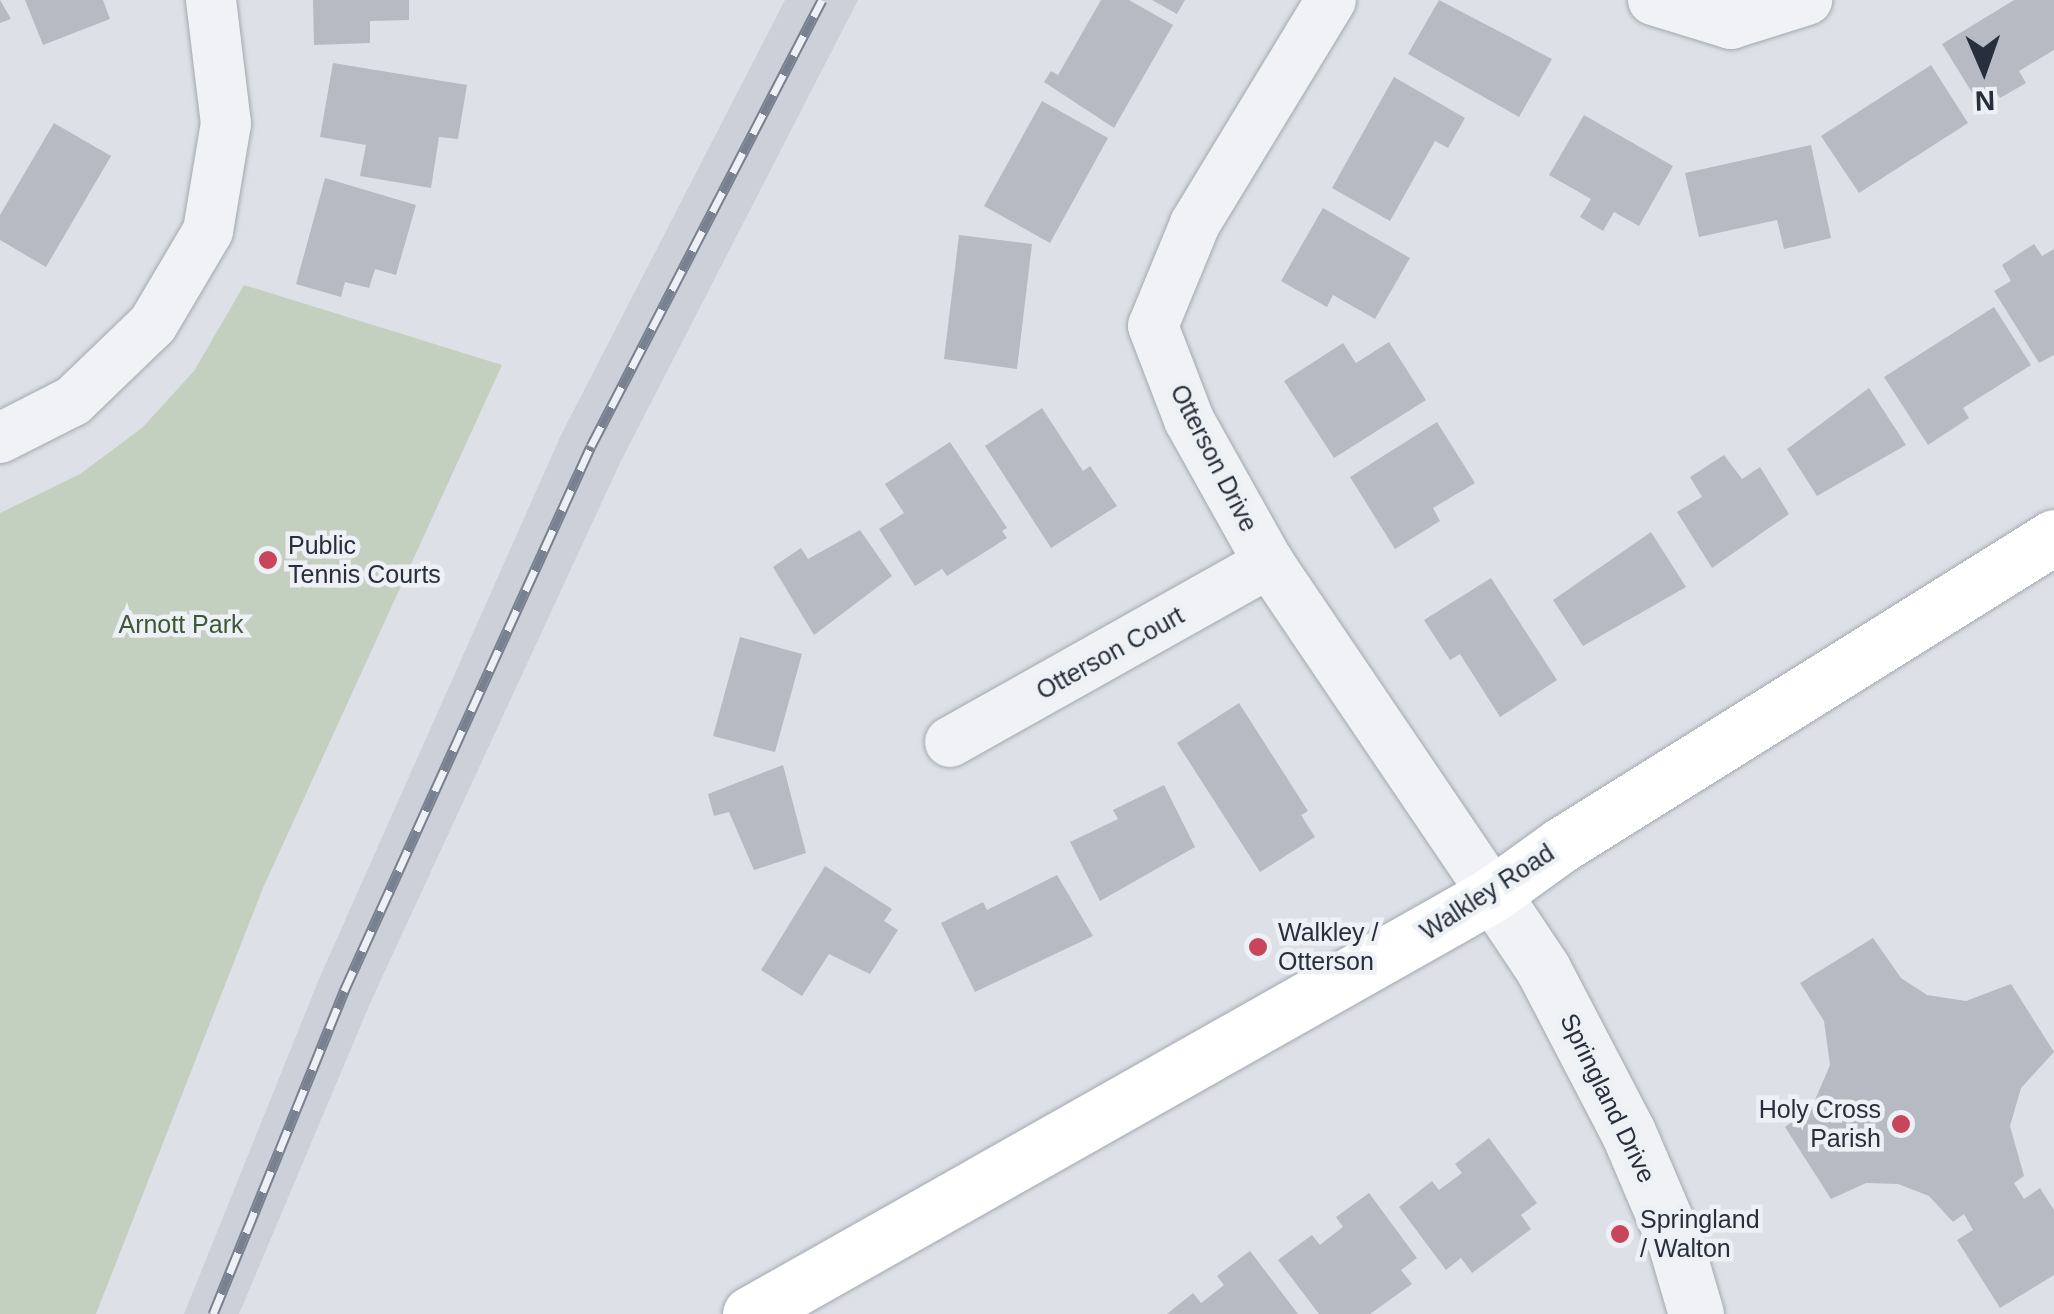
<!DOCTYPE html>
<html>
<head>
<meta charset="utf-8">
<style>
  body { margin:0 }
  #map { position:relative; width:2054px; height:1314px; overflow:hidden; background:#dde1e7; font-family:Helvetica,sans-serif }
  div>[style] { position:absolute }
  .built>* { inset:0; background:#ccd0d8 }
  .green>* { inset:0; background:#c3d0bf }
  .building>* { inset:0; background:#b5bac3 }
  .roads { filter:drop-shadow(0 0 2px #a3a8b0) drop-shadow(0 0 2px #a3a8b0) }
  .minor>* { height:50px; margin:-25px; padding:0 25px; transform-origin:25px; border-radius:25px; background:#f0f2f5 }
  .tertiary>* { height:55px; margin:-27.5px; padding:0 27.5px; transform-origin:27.5px; border-radius:27.5px; background:#f0f2f5 }
  .secondary>* { height:55px; margin:-27.5px; padding:0 27.5px; transform-origin:27.5px; border-radius:27.5px; background:#fff }
  .rail>* { height:11px; margin-top:-5.5px; transform-origin:0; background:repeating-linear-gradient(90deg,#edf0f4 0 22px,#78818f 0 44px); box-sizing:border-box; border-block:2px solid #78818f }
  .dots>* { width:28px; height:28px; translate:-50% -50%; box-sizing:border-box; border:5px solid #edf0f4; border-radius:50% }
  span { translate:-50% -50%; white-space:nowrap; text-align:center; line-height:1.15; -webkit-text-stroke:9px #edf0f4; paint-order:stroke }
  .street-label { font-size:25px; color:#272f3c }
  .poi-label { font-size:25px; color:#272f3c }
  .left { translate:0 -50%; text-align:left }
  .right { translate:-100% -50%; text-align:right }
  .park-label { font-size:25px; color:#3c5835 }
  .north { position:absolute; left:1934px; top:20px; width:100px; height:100px; -webkit-text-stroke:8px #edf0f4; paint-order:stroke; rotate:178deg; font-size:28px; font-weight:700; line-height:40px; text-align:center; color:#272f3c }
  .north::after { content:''; display:block; margin:auto; width:35px; height:45px; background:#272f3c; clip-path:polygon(50% 0,100% 100%,50% 72%,0 100%) }
</style>
</head>
<body>
<div id="map">
  <div class="built">
    <i style="clip-path:polygon(785px 0,858px 0,620px 463px,372px 999px,239px 1314px,184px 1314px,319px 979px,561px 435px)"></i>
  </div>
  <div class="green">
    <i style="clip-path:polygon(244px 285px,502px 365px,263px 888px,96px 1314px,0 1314px,0 513px,80px 474px,142px 428px,194px 371px)"></i>
  </div>
  <div class="building">
    <i style="clip-path:polygon(0 0,11px 19px,0 23px)"></i>
    <i style="clip-path:polygon(25px 0,103px 0,110px 19px,43px 45px)"></i>
    <i style="clip-path:polygon(313px 0,409px 0,409px 20px,370px 21px,370px 43px,314px 45px)"></i>
    <i style="clip-path:polygon(1101px 0,1129px 0,1173px 25px,1114px 128px,1044px 82px,1051px 71px,1058px 75px)"></i>
    <i style="clip-path:polygon(1152px 0,1185px 0,1177px 14px)"></i>
    <i style="clip-path:polygon(1439px 0,1552px 59px,1519px 117px,1408px 54px)"></i>
    <i style="clip-path:polygon(2014px 0,2054px 0,2054px 50px,2019px 71px,2026px 83px,2000px 98px,1994px 88px,1976px 99px,1942px 44px)"></i>
    <i style="clip-path:polygon(333px 63px,467px 85px,458px 139px,439px 137px,431px 188px,360px 176px,366px 145px,320px 137px)"></i>
    <i style="clip-path:polygon(1931px 65px,1968px 123px,1859px 193px,1821px 136px)"></i>
    <i style="clip-path:polygon(1394px 77px,1465px 118px,1448px 148px,1435px 141px,1390px 221px,1332px 188px)"></i>
    <i style="clip-path:polygon(1042px 101px,1108px 138px,1050px 243px,984px 206px)"></i>
    <i style="clip-path:polygon(1584px 115px,1673px 166px,1639px 226px,1614px 212px,1603px 231px,1580px 217px,1591px 199px,1549px 175px)"></i>
    <i style="clip-path:polygon(54px 123px,111px 156px,46px 267px,0 240px,0 215px)"></i>
    <i style="clip-path:polygon(1811px 145px,1831px 238px,1784px 249px,1777px 220px,1699px 237px,1685px 173px)"></i>
    <i style="clip-path:polygon(325px 178px,416px 205px,396px 275px,375px 269px,369px 288px,345px 282px,341px 297px,296px 284px)"></i>
    <i style="clip-path:polygon(1323px 208px,1410px 258px,1375px 319px,1333px 295px,1327px 307px,1281px 281px)"></i>
    <i style="clip-path:polygon(959px 235px,1032px 244px,1017px 369px,944px 359px)"></i>
    <i style="clip-path:polygon(2034px 244px,2042px 256px,2054px 249px,2054px 355px,2039px 363px,1994px 291px,2011px 281px,2002px 265px)"></i>
    <i style="clip-path:polygon(1994px 307px,2031px 365px,1963px 408px,1969px 418px,1928px 445px,1884px 377px)"></i>
    <i style="clip-path:polygon(1389px 342px,1426px 400px,1334px 458px,1284px 381px,1343px 343px,1356px 363px)"></i>
    <i style="clip-path:polygon(1869px 388px,1906px 445px,1817px 496px,1787px 449px)"></i>
    <i style="clip-path:polygon(1042px 408px,1083px 471px,1090px 466px,1117px 506px,1051px 548px,985px 446px)"></i>
    <i style="clip-path:polygon(1437px 422px,1475px 483px,1433px 508px,1440px 521px,1395px 549px,1350px 477px)"></i>
    <i style="clip-path:polygon(950px 442px,1007px 528px,1002px 531px,1007px 538px,947px 576px,942px 569px,915px 586px,879px 529px,904px 513px,885px 484px)"></i>
    <i style="clip-path:polygon(1724px 455px,1742px 479px,1760px 467px,1789px 514px,1712px 568px,1677px 512px,1702px 497px,1690px 477px)"></i>
    <i style="clip-path:polygon(860px 530px,892px 576px,814px 635px,773px 567px,801px 548px,808px 559px)"></i>
    <i style="clip-path:polygon(1651px 532px,1686px 587px,1583px 646px,1553px 600px)"></i>
    <i style="clip-path:polygon(1491px 578px,1557px 680px,1500px 717px,1460px 654px,1450px 660px,1424px 620px)"></i>
    <i style="clip-path:polygon(740px 637px,802px 654px,775px 752px,713px 736px)"></i>
    <i style="clip-path:polygon(1239px 703px,1308px 811px,1301px 815px,1315px 837px,1260px 872px,1177px 743px)"></i>
    <i style="clip-path:polygon(783px 765px,806px 853px,754px 870px,729px 812px,714px 816px,708px 794px)"></i>
    <i style="clip-path:polygon(1164px 785px,1195px 847px,1100px 901px,1070px 842px,1118px 819px,1113px 810px)"></i>
    <i style="clip-path:polygon(825px 866px,892px 909px,884px 921px,898px 930px,870px 974px,829px 954px,802px 996px,761px 970px)"></i>
    <i style="clip-path:polygon(1057px 875px,1093px 936px,975px 992px,941px 923px,983px 902px,987px 910px)"></i>
    <i style="clip-path:polygon(1873px 938px,1901px 978px,1927px 995px,1966px 1001px,2011px 984px,2054px 1052px,2021px 1088px,2010px 1126px,2024px 1176px,2014px 1183px,2024px 1199px,2040px 1188px,2054px 1210px,2054px 1275px,2000px 1308px,1957px 1240px,1973px 1230px,1964px 1214px,1953px 1222px,1929px 1196px,1898px 1184px,1866px 1183px,1831px 1199px,1785px 1127px,1812px 1107px,1830px 1065px,1824px 1021px,1800px 983px)"></i>
    <i style="clip-path:polygon(1489px 1138px,1537px 1203px,1521px 1215px,1531px 1229px,1472px 1273px,1461px 1258px,1446px 1270px,1399px 1207px,1432px 1181px,1439px 1190px,1462px 1173px,1455px 1164px)"></i>
    <i style="clip-path:polygon(1369px 1193px,1417px 1258px,1401px 1270px,1412px 1284px,1370px 1314px,1319px 1314px,1278px 1260px,1312px 1235px,1320px 1245px,1330px 1237px,1343px 1227px,1336px 1217px)"></i>
    <i style="clip-path:polygon(1250px 1251px,1298px 1314px,1167px 1314px,1193px 1293px,1201px 1303px,1224px 1285px,1217px 1276px)"></i>
  </div>
  <div class="roads">
    <div class="minor">
      <i style="left:1331px;top:0;width:262px;rotate:121.3deg"></i>
      <i style="left:1195px;top:224px;width:110px;rotate:112.4deg"></i>
      <i style="left:1153px;top:326px;width:101px;rotate:69deg"></i>
      <i style="left:1189px;top:420px;width:164px;rotate:60.8deg"></i>
      <i style="left:1269px;top:563px;width:400px;rotate:55.9deg"></i>
      <i style="left:1653px;top:0;width:82px;rotate:17.1deg"></i>
      <i style="left:1731px;top:24px;width:80px;rotate:-17.5deg"></i>
      <i style="left:0;top:438px;width:82px;rotate:-26.9deg"></i>
      <i style="left:73px;top:401px;width:111px;rotate:-43.9deg"></i>
      <i style="left:153px;top:324px;width:108px;rotate:-59.4deg"></i>
      <i style="left:208px;top:231px;width:109px;rotate:-80.5deg"></i>
      <i style="left:226px;top:124px;width:125px;rotate:-96.9deg"></i>
      <i style="left:950px;top:742px;width:366px;rotate:-29.3deg"></i>
    </div>
    <div class="tertiary">
      <i style="left:1493px;top:894px;width:90px;rotate:56.3deg"></i>
      <i style="left:1543px;top:969px;width:184px;rotate:62.5deg"></i>
      <i style="left:1628px;top:1132px;width:120px;rotate:66.9deg"></i>
      <i style="left:1675px;top:1242px;width:75px;rotate:73.7deg"></i>
    </div>
    <div class="secondary">
      <i style="left:750px;top:1314px;width:853px;rotate:-29.48deg"></i>
      <i style="left:1493px;top:894px;width:84px;rotate:-35.8deg"></i>
      <i style="left:1561px;top:845px;width:581px;rotate:-31.99deg"></i>
    </div>
  </div>
  <div class="rail">
    <i style="left:213px;top:1314px;width:349px;rotate:-67.9deg"></i>
    <i style="left:344px;top:991px;width:598px;rotate:-65.62deg"></i>
    <i style="left:591px;top:446px;width:502px;rotate:-62.62deg"></i>
  </div>
  <div class="dots">
    <i style="left:268px;top:560px;background:#c8465b"></i>
    <i style="left:1258px;top:947px;background:#c8465b"></i>
    <i style="left:1901px;top:1124px;background:#c8465b"></i>
    <i style="left:1620px;top:1234px;background:#c8465b"></i>
  </div>
  <div class="street-label">
    <span style="left:1214px;top:458px;rotate:63deg">Otterson Drive</span>
    <span style="left:1110px;top:653px;rotate:-29deg">Otterson Court</span>
    <span style="left:1487px;top:892px;rotate:-33deg">Walkley Road</span>
    <span style="left:1608px;top:1098px;rotate:64deg">Springland Drive</span>
  </div>
  <div class="poi-label">
    <span class="left" style="left:288px;top:560px">Public<br>Tennis Courts</span>
    <span class="left" style="left:1278px;top:947px">Walkley /<br>Otterson</span>
    <span class="right" style="left:1881px;top:1124px">Holy Cross<br>Parish</span>
    <span class="left" style="left:1640px;top:1234px">Springland<br>/ Walton</span>
  </div>
  <div class="park-label">
    <span style="left:181px;top:624px">Arnott Park</span>
  </div>
  <div class="north">N</div>
</div>
</body>
</html>
